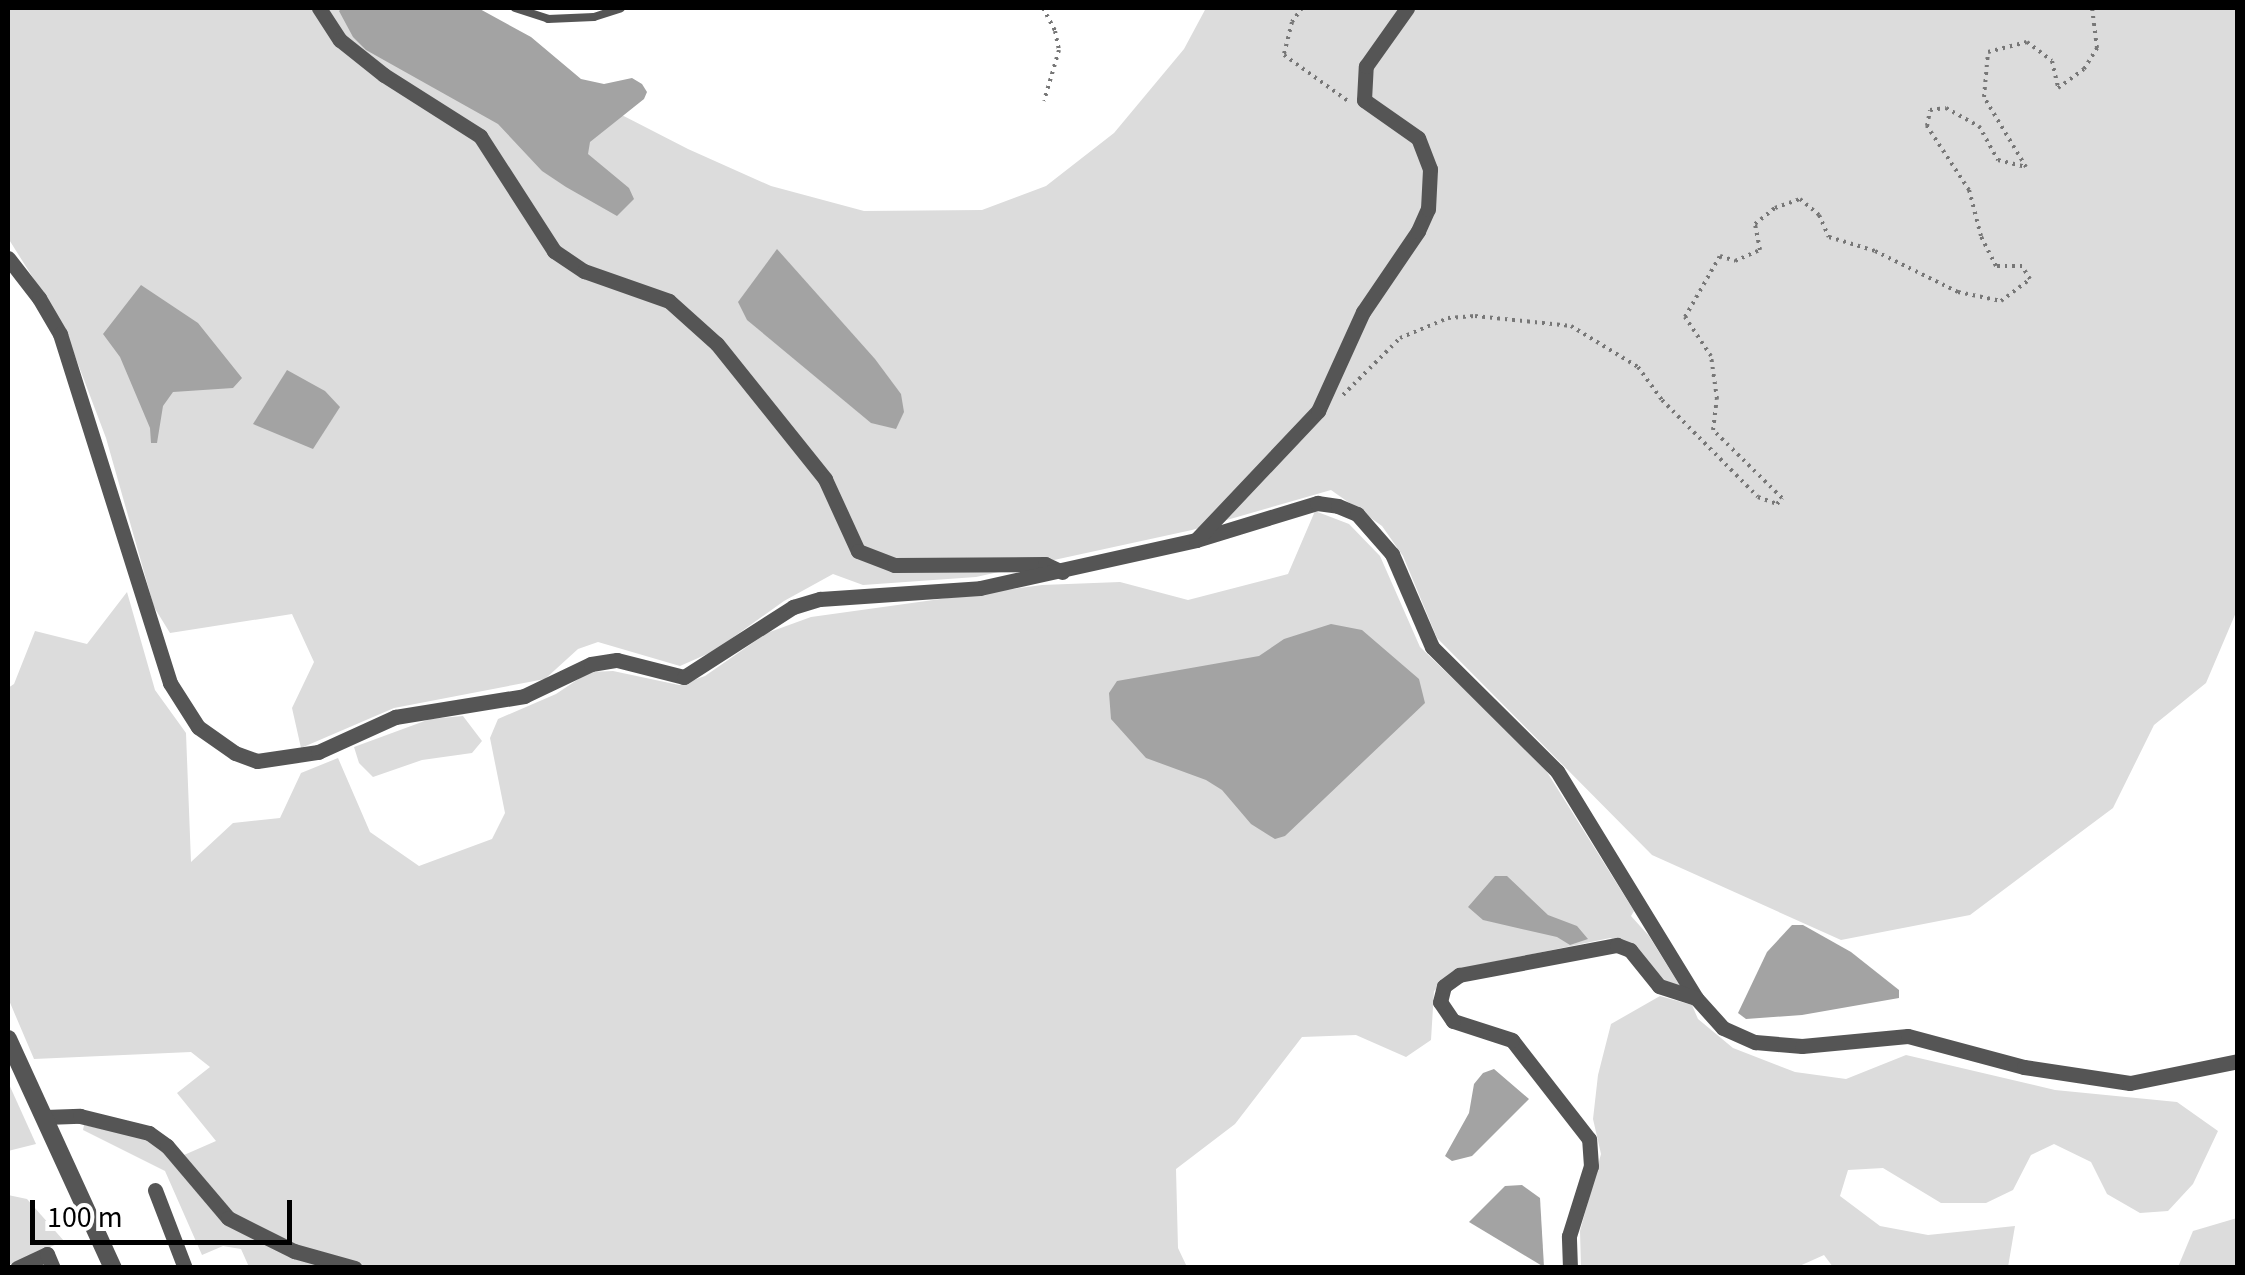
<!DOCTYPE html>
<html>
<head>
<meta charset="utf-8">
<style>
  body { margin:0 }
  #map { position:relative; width:2245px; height:1275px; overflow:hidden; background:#fff; font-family:"Source Sans 3",sans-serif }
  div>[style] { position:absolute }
  .green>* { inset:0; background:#dcdcdc }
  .water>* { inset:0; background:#a3a3a3 }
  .path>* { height:4px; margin-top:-2px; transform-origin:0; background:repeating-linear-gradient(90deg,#777 0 2.5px,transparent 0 7.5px) }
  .service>* { height:8px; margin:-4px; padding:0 4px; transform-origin:4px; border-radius:4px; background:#555 }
  .minor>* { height:15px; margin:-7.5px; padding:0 7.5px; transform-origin:7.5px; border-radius:7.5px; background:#555 }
  .tertiary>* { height:18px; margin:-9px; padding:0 9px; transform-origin:9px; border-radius:9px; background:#555 }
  span { translate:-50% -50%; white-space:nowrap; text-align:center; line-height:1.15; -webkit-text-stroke:10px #fff; paint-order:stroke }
  .frame { position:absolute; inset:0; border:10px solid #000; pointer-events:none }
  .scale { position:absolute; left:30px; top:1200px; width:262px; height:45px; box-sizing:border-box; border:5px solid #000; border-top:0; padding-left:12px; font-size:30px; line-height:35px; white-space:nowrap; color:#000; -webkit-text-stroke:8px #fff; paint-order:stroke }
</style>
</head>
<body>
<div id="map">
  <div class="green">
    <i style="clip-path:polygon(8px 8px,466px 8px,577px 92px,688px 149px,771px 186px,864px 211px,982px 210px,1046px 186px,1114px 133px,1184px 49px,1206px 8px,2237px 8px,2237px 610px,2206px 683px,2154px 725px,2113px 808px,1970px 915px,1841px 940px,1652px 855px,1437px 638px,1403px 556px,1382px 526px,1331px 490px,1192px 530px,976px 577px,863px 585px,833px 574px,784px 601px,714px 651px,680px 666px,598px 642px,578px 649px,545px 679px,394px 708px,301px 748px,292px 708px,314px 662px,292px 614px,170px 633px,154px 607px,106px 438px,64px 327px,8px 238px)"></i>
    <i style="clip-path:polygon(1315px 511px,1349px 524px,1380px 556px,1420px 647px,1542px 764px,1634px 911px,1631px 916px,1649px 936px,1680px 986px,1667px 983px,1634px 946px,1610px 938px,1459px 969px,1434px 991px,1431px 1040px,1406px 1057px,1356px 1035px,1302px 1037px,1235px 1124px,1176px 1169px,1178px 1248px,1187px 1267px,249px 1267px,241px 1249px,223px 1246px,202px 1255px,165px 1171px,83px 1130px,84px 1125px,144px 1138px,184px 1155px,216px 1141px,177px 1093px,210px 1067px,191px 1052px,34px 1059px,8px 998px,8px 688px,14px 684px,35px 631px,87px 644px,127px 592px,155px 690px,186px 733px,191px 862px,233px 823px,280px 818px,301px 773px,338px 758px,370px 832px,419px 866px,492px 839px,505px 813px,490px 738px,498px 719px,556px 694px,589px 672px,613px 671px,679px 685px,705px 676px,767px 633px,811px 617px,1042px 585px,1120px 582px,1188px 600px,1288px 574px)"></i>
    <i style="clip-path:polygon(463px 716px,482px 741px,472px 753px,422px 760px,373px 777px,359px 763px,354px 747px,430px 719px)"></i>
    <i style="clip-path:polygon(1660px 996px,1692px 1005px,1698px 1019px,1733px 1048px,1795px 1072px,1846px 1079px,1906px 1055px,2055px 1090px,2177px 1102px,2218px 1131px,2193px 1184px,2168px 1211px,2140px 1213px,2107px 1194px,2091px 1162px,2054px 1144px,2031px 1155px,2013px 1190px,1986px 1203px,1941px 1203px,1883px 1168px,1848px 1170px,1840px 1196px,1880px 1226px,1928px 1235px,2015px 1226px,2008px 1267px,1833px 1267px,1824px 1255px,1795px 1268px,1581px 1267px,1580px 1231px,1601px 1154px,1593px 1119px,1598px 1075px,1611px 1024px)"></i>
    <i style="clip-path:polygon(8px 1082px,36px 1144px,8px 1151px)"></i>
    <i style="clip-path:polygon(8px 1195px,27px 1199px,64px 1241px,8px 1265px)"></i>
    <i style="clip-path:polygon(2237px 1218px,2237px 1267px,2178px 1267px,2193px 1231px)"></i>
  </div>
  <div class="water">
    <i style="clip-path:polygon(342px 8px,478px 8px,531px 37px,581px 79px,604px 84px,632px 78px,642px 84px,647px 92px,644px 99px,590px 142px,588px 154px,629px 188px,634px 199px,617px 216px,566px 187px,542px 171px,498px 124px,366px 50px,353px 37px,339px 11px)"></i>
    <i style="clip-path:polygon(777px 249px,875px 359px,901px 394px,904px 412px,896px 429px,871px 423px,747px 320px,738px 302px)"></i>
    <i style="clip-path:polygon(141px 285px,198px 323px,242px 378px,233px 388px,173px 392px,163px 406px,157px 443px,151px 443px,150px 428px,120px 357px,103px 334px)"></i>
    <i style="clip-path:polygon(287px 370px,325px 391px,340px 407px,313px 449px,253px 424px)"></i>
    <i style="clip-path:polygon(1331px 624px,1362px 630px,1419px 679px,1425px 703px,1285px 836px,1275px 839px,1251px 824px,1222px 790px,1206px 780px,1146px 758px,1111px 719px,1109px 693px,1117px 681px,1259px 656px,1284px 639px)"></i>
    <i style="clip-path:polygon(1495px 876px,1507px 876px,1548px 915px,1577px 926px,1588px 939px,1570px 945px,1557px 937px,1483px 920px,1468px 907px)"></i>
    <i style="clip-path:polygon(1792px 925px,1803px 925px,1851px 952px,1899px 990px,1899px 998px,1802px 1015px,1746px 1019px,1738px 1013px,1767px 952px)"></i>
    <i style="clip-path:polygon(1494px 1069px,1529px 1099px,1472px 1156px,1452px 1161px,1445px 1156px,1469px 1113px,1474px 1084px,1483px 1073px)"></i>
    <i style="clip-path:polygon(1522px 1185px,1540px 1198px,1544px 1267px,1469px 1222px,1505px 1186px)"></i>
  </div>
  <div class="path">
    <i style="left:1043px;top:8px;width:26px;rotate:62deg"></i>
    <i style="left:1055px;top:31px;width:19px;rotate:78deg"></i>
    <i style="left:1059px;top:50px;width:53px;rotate:106.4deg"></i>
    <i style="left:1302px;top:8px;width:17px;rotate:126deg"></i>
    <i style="left:1292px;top:22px;width:34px;rotate:104deg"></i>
    <i style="left:1284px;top:55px;width:79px;rotate:35.7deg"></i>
    <i style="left:1343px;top:395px;width:81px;rotate:-45deg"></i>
    <i style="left:1400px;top:338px;width:52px;rotate:-22.6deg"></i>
    <i style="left:1448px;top:318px;width:27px;rotate:-4deg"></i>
    <i style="left:1475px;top:316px;width:97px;rotate:5.9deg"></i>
    <i style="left:1571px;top:326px;width:79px;rotate:31.5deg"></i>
    <i style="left:1638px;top:367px;width:41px;rotate:54deg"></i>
    <i style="left:1662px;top:400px;width:136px;rotate:45.3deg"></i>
    <i style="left:1758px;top:497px;width:20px;rotate:20deg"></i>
    <i style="left:1777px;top:504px;width:8px;rotate:-50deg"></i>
    <i style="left:1782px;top:498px;width:97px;rotate:-135.4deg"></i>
    <i style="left:1713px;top:430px;width:31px;rotate:-83deg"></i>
    <i style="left:1717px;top:399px;width:43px;rotate:-97.9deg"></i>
    <i style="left:1711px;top:356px;width:47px;rotate:-123.7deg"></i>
    <i style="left:1685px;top:317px;width:70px;rotate:-60.2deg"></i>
    <i style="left:1720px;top:256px;width:16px;rotate:18deg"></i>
    <i style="left:1735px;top:261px;width:27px;rotate:-24deg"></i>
    <i style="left:1760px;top:250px;width:26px;rotate:-101deg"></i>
    <i style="left:1755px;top:224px;width:26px;rotate:-39deg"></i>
    <i style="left:1775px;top:208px;width:27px;rotate:-20deg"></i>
    <i style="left:1800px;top:199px;width:25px;rotate:40deg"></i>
    <i style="left:1819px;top:215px;width:24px;rotate:66deg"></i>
    <i style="left:1829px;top:237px;width:48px;rotate:16.9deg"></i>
    <i style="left:1875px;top:251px;width:93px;rotate:26.3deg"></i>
    <i style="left:1958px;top:292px;width:44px;rotate:11.8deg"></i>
    <i style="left:2001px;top:301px;width:36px;rotate:-37deg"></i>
    <i style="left:2030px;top:279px;width:15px;rotate:-122deg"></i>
    <i style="left:2022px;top:266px;width:26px;rotate:180deg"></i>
    <i style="left:1996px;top:266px;width:34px;rotate:-117deg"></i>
    <i style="left:1981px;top:236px;width:48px;rotate:-104.6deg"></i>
    <i style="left:1969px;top:190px;width:77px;rotate:-123.3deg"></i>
    <i style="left:1927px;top:126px;width:16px;rotate:-79deg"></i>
    <i style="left:1930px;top:110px;width:16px;rotate:-7deg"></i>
    <i style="left:1946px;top:108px;width:38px;rotate:29deg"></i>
    <i style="left:1979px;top:126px;width:39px;rotate:61deg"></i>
    <i style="left:1998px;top:160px;width:29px;rotate:14deg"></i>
    <i style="left:2026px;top:167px;width:82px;rotate:-121deg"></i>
    <i style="left:1984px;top:97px;width:45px;rotate:-84.9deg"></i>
    <i style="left:1988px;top:52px;width:40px;rotate:-14.4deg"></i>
    <i style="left:2027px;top:42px;width:31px;rotate:37deg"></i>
    <i style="left:2052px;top:61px;width:28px;rotate:77deg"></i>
    <i style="left:2058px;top:88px;width:32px;rotate:-36deg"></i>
    <i style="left:2084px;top:69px;width:25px;rotate:-58deg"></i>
    <i style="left:2097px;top:48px;width:40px;rotate:-97.1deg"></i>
  </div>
  <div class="service">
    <i style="left:515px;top:8px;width:35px;rotate:18deg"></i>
    <i style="left:548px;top:19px;width:46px;rotate:-2.5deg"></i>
    <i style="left:594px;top:17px;width:28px;rotate:-18deg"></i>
  </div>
  <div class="minor">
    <i style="left:319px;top:8px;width:38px;rotate:57deg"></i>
    <i style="left:340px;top:40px;width:56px;rotate:38.5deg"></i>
    <i style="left:384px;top:75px;width:114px;rotate:32.4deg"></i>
    <i style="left:480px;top:136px;width:137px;rotate:57.2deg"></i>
    <i style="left:554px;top:251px;width:36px;rotate:34deg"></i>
    <i style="left:584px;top:271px;width:90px;rotate:19.4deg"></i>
    <i style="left:669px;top:301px;width:64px;rotate:41.9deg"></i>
    <i style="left:717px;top:344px;width:173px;rotate:51.3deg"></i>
    <i style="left:825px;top:479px;width:79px;rotate:65.4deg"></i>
    <i style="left:858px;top:551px;width:39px;rotate:21deg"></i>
    <i style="left:894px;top:565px;width:151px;rotate:-0.4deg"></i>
    <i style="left:1045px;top:564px;width:19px;rotate:25deg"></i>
    <i style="left:8px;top:258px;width:51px;rotate:52.2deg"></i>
    <i style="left:39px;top:298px;width:42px;rotate:59.7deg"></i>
    <i style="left:60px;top:334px;width:366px;rotate:72.5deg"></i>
    <i style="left:170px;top:683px;width:52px;rotate:57.5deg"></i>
    <i style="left:198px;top:727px;width:45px;rotate:35.1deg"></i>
    <i style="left:235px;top:753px;width:23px;rotate:20deg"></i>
    <i style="left:257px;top:761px;width:62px;rotate:-8.4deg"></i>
    <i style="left:318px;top:752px;width:85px;rotate:-24.4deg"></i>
    <i style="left:395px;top:717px;width:131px;rotate:-9.2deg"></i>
    <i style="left:524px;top:696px;width:74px;rotate:-25.5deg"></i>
    <i style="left:591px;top:664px;width:26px;rotate:-9deg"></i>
    <i style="left:617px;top:660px;width:69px;rotate:14.2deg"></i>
    <i style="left:684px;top:677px;width:130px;rotate:-32.7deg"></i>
    <i style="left:793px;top:607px;width:28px;rotate:-17deg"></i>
    <i style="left:820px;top:599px;width:160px;rotate:-3.9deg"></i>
    <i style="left:980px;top:588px;width:221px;rotate:-12.5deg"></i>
    <i style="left:1196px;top:540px;width:127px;rotate:-17deg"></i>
    <i style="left:1317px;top:503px;width:21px;rotate:8deg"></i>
    <i style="left:1338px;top:506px;width:21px;rotate:23deg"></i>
    <i style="left:1357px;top:514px;width:53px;rotate:48.8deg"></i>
    <i style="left:1392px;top:554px;width:101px;rotate:66.7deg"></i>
    <i style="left:1432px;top:647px;width:176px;rotate:44.8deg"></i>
    <i style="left:1557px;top:771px;width:266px;rotate:58.5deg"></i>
    <i style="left:1696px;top:998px;width:40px;rotate:48deg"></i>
    <i style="left:1723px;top:1028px;width:35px;rotate:24deg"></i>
    <i style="left:1755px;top:1042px;width:47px;rotate:4.9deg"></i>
    <i style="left:1802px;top:1046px;width:106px;rotate:-5.4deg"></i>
    <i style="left:1908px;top:1036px;width:120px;rotate:15deg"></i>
    <i style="left:2024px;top:1067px;width:107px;rotate:8.6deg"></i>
    <i style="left:2130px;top:1083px;width:110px;rotate:-11.5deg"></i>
    <i style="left:1196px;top:540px;width:178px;rotate:-46.6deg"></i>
    <i style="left:1318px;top:411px;width:109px;rotate:-65.6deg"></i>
    <i style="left:1363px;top:312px;width:98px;rotate:-55.8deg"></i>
    <i style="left:1418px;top:231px;width:24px;rotate:-66deg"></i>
    <i style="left:1428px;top:209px;width:40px;rotate:-87.1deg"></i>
    <i style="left:1430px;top:169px;width:33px;rotate:-111deg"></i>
    <i style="left:1418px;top:138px;width:66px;rotate:-144.9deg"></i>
    <i style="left:1364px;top:100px;width:34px;rotate:-87deg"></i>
    <i style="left:1366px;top:66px;width:71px;rotate:-54.7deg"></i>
    <i style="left:45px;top:1117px;width:35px;rotate:-2deg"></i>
    <i style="left:80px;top:1116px;width:71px;rotate:13.8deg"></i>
    <i style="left:149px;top:1133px;width:22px;rotate:36deg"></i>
    <i style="left:167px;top:1146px;width:94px;rotate:49.7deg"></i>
    <i style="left:228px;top:1218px;width:74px;rotate:26.6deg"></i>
    <i style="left:294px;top:1251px;width:63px;rotate:15.6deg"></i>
    <i style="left:155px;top:1190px;width:84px;rotate:69deg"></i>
    <i style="left:17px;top:1268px;width:33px;rotate:-25deg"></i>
    <i style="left:47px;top:1254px;width:15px;rotate:67deg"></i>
    <i style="left:1570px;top:1268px;width:32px;rotate:-92deg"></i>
    <i style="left:1569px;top:1236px;width:73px;rotate:-72.6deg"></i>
    <i style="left:1591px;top:1166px;width:27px;rotate:-94deg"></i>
    <i style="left:1589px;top:1139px;width:125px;rotate:-127.9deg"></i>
    <i style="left:1512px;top:1040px;width:62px;rotate:-162.1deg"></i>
    <i style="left:1453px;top:1021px;width:23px;rotate:-124deg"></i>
    <i style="left:1440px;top:1002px;width:16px;rotate:-76deg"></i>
    <i style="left:1444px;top:986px;width:19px;rotate:-36deg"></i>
    <i style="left:1459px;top:975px;width:161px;rotate:-10.8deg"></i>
    <i style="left:1617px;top:945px;width:14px;rotate:21deg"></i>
    <i style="left:1630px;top:950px;width:46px;rotate:51.1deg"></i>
    <i style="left:1659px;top:986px;width:39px;rotate:18deg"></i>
  </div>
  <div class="tertiary">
    <i style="left:8px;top:1039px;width:252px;rotate:65.4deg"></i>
  </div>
  <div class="frame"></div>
  <div class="scale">100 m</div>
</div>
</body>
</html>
